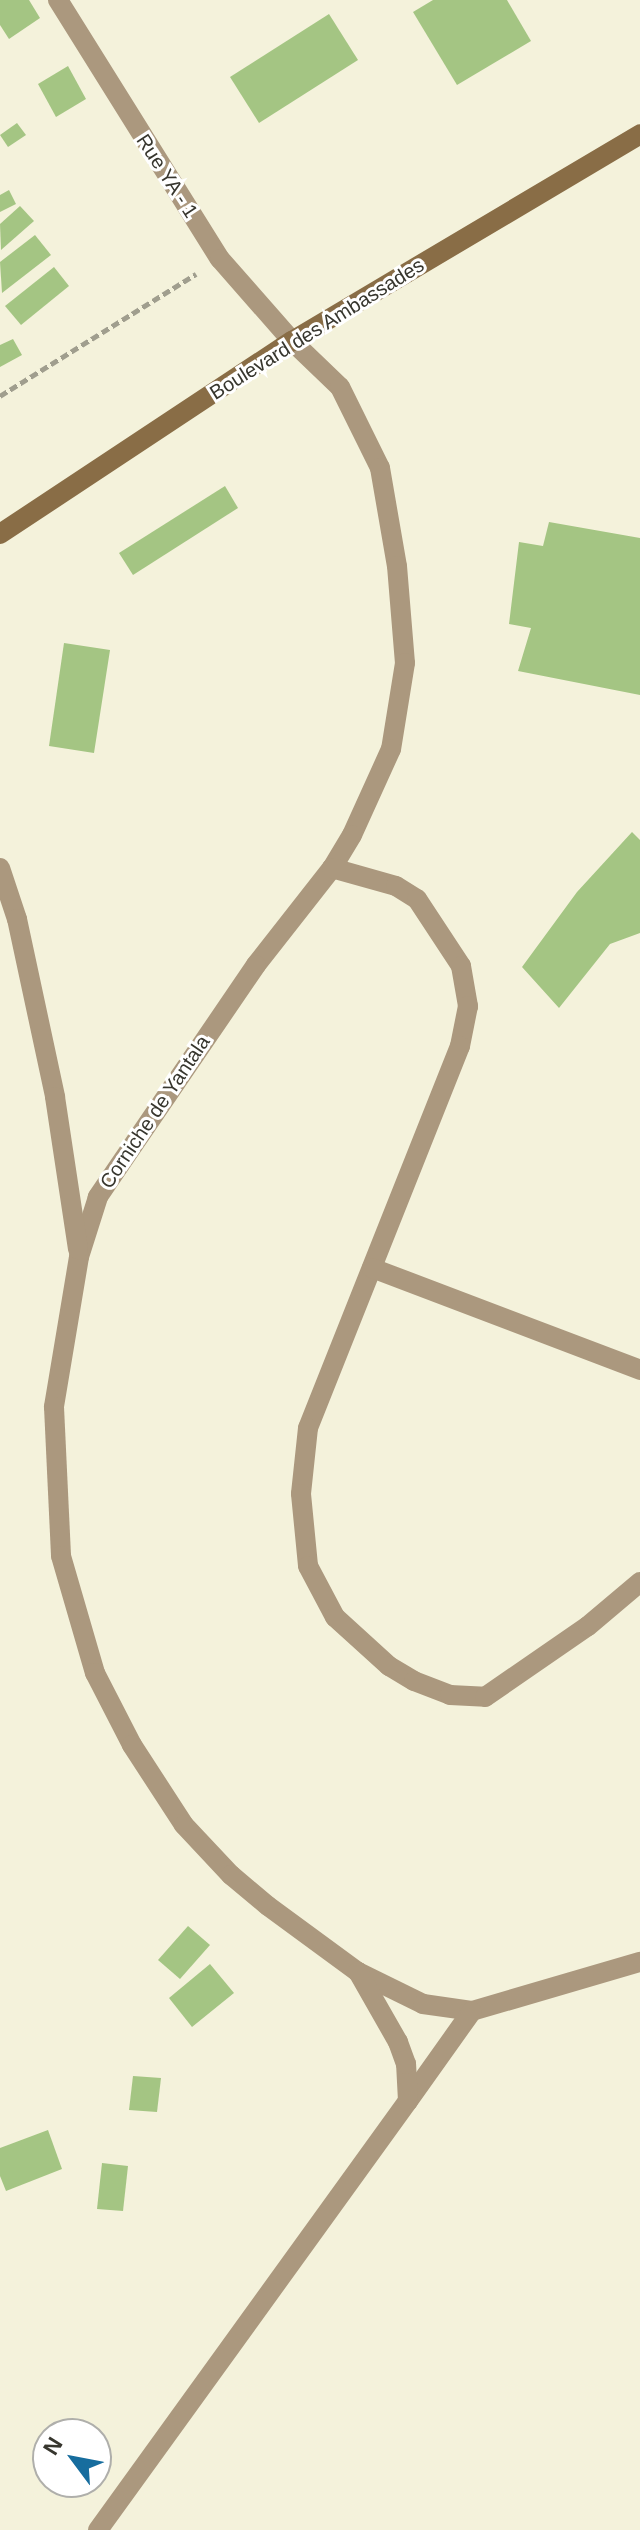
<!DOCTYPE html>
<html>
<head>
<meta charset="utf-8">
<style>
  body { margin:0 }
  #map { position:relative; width:640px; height:2530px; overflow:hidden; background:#f4f2db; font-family:Helvetica,sans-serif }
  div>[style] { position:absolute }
  .building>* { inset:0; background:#a4c583 }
  .path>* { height:5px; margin-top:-2.5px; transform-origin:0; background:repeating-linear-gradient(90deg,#a09e8e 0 8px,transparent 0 12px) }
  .minor>* { height:20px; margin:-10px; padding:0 10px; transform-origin:10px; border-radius:10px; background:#ab987e }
  .secondary>* { height:20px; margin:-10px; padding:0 10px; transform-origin:10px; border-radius:10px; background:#896d46 }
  span { translate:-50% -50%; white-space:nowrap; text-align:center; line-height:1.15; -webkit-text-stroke:6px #fff; paint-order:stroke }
  .street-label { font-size:20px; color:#37362e }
  .north { position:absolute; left:32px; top:2418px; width:80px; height:80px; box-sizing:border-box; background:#fff; border:2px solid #afafab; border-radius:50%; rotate:302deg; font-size:22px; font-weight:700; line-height:32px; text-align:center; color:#37362e }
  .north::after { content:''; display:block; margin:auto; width:28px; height:36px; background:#176d9e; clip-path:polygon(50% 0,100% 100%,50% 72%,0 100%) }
</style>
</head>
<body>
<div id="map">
  <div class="building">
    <i style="clip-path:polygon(0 0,29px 0,40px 18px,9px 39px,0 25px)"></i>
    <i style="clip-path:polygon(433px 0,507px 0,531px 41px,457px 85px,413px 12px)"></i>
    <i style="clip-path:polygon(329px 14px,358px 60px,259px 123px,230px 77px)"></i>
    <i style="clip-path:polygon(68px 66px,86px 99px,56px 117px,38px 84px)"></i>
    <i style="clip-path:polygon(17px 123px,26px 135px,8px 147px,0 135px)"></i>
    <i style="clip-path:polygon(9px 190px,16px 204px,0 212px,0 195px)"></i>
    <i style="clip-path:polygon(20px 206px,34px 221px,1px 250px,0 224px)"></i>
    <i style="clip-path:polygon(35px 235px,51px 255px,2px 293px,0 262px)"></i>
    <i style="clip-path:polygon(54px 267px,69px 286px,21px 325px,5px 306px)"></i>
    <i style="clip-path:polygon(13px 339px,22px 355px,0 367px,0 345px)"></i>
    <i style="clip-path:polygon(225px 486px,238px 508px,133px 575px,119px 553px)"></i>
    <i style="clip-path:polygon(549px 522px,640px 538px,640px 695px,518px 671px,531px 628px,509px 624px,519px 542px,543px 546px)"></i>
    <i style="clip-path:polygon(64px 643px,110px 650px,94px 753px,49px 746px)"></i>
    <i style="clip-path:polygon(632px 832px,640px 840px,640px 933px,610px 944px,559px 1008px,522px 967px,577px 892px)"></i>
    <i style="clip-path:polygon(188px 1926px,210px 1945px,180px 1979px,158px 1960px)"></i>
    <i style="clip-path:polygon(210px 1964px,234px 1993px,192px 2027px,169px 1998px)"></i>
    <i style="clip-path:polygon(133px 2076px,161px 2078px,157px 2112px,129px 2110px)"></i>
    <i style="clip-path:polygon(48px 2130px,62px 2169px,6px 2191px,0 2176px,0 2148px)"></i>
    <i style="clip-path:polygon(102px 2163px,128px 2166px,123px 2211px,97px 2209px)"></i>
  </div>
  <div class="path">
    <i style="left:0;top:396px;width:231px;rotate:-31.9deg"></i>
  </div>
  <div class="minor">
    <i style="left:58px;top:0;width:305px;rotate:58deg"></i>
    <i style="left:220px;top:259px;width:109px;rotate:48.7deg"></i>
    <i style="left:292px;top:341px;width:66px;rotate:43.8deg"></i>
    <i style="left:340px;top:387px;width:90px;rotate:63.7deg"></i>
    <i style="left:380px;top:468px;width:99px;rotate:80.2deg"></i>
    <i style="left:397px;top:566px;width:97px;rotate:85.3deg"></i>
    <i style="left:405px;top:663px;width:87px;rotate:99.2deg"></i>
    <i style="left:391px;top:749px;width:94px;rotate:114.4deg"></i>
    <i style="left:352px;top:835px;width:39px;rotate:121deg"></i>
    <i style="left:332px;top:868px;width:123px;rotate:128.1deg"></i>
    <i style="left:256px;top:965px;width:281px;rotate:124.3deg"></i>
    <i style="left:98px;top:1197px;width:63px;rotate:107.6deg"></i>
    <i style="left:79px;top:1257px;width:152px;rotate:99.5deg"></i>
    <i style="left:54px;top:1407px;width:149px;rotate:87.3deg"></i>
    <i style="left:61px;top:1556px;width:122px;rotate:73.8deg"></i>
    <i style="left:95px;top:1673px;width:81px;rotate:62.8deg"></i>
    <i style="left:132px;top:1745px;width:95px;rotate:57deg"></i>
    <i style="left:184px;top:1825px;width:69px;rotate:46.8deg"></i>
    <i style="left:231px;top:1875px;width:48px;rotate:40deg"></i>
    <i style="left:268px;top:1906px;width:112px;rotate:36.3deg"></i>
    <i style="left:358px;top:1972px;width:72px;rotate:26.2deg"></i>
    <i style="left:423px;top:2004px;width:49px;rotate:8.1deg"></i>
    <i style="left:472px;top:2011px;width:175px;rotate:-16.3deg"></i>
    <i style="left:0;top:868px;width:54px;rotate:71.6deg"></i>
    <i style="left:17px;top:919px;width:182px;rotate:77.9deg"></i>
    <i style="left:55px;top:1097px;width:154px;rotate:81.4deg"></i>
    <i style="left:332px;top:868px;width:66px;rotate:15.7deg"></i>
    <i style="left:396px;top:886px;width:25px;rotate:32deg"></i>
    <i style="left:417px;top:899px;width:80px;rotate:56.7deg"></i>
    <i style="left:461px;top:966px;width:41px;rotate:80.1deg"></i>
    <i style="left:468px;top:1006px;width:41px;rotate:101.3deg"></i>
    <i style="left:460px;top:1046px;width:411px;rotate:111.7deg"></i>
    <i style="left:308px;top:1428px;width:66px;rotate:96.1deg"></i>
    <i style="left:301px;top:1494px;width:72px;rotate:84.4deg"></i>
    <i style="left:308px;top:1566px;width:58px;rotate:62.1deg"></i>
    <i style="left:335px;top:1617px;width:73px;rotate:42.2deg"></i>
    <i style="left:389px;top:1666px;width:29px;rotate:31deg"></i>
    <i style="left:414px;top:1681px;width:39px;rotate:21deg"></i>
    <i style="left:450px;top:1695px;width:35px;rotate:3deg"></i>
    <i style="left:485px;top:1697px;width:125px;rotate:-34.6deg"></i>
    <i style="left:588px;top:1626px;width:68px;rotate:-40.2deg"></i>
    <i style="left:372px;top:1268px;width:287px;rotate:20.8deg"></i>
    <i style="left:408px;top:2101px;width:110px;rotate:-54.6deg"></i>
    <i style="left:98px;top:2530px;width:529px;rotate:-54.15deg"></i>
    <i style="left:408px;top:2101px;width:37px;rotate:-93deg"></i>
    <i style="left:406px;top:2064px;width:23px;rotate:-110deg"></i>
    <i style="left:398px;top:2042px;width:81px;rotate:-119.7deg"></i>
  </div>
  <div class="secondary">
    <i style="left:0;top:534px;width:350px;rotate:-33.5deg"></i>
    <i style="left:292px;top:341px;width:405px;rotate:-30.7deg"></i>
  </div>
  <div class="street-label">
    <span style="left:167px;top:176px;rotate:57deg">Rue YA - 1</span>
    <span style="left:317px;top:329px;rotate:-32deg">Boulevard des Ambassades</span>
    <span style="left:155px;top:1112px;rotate:-56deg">Corniche de Yantala</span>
  </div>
  <div class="north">N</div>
</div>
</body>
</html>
